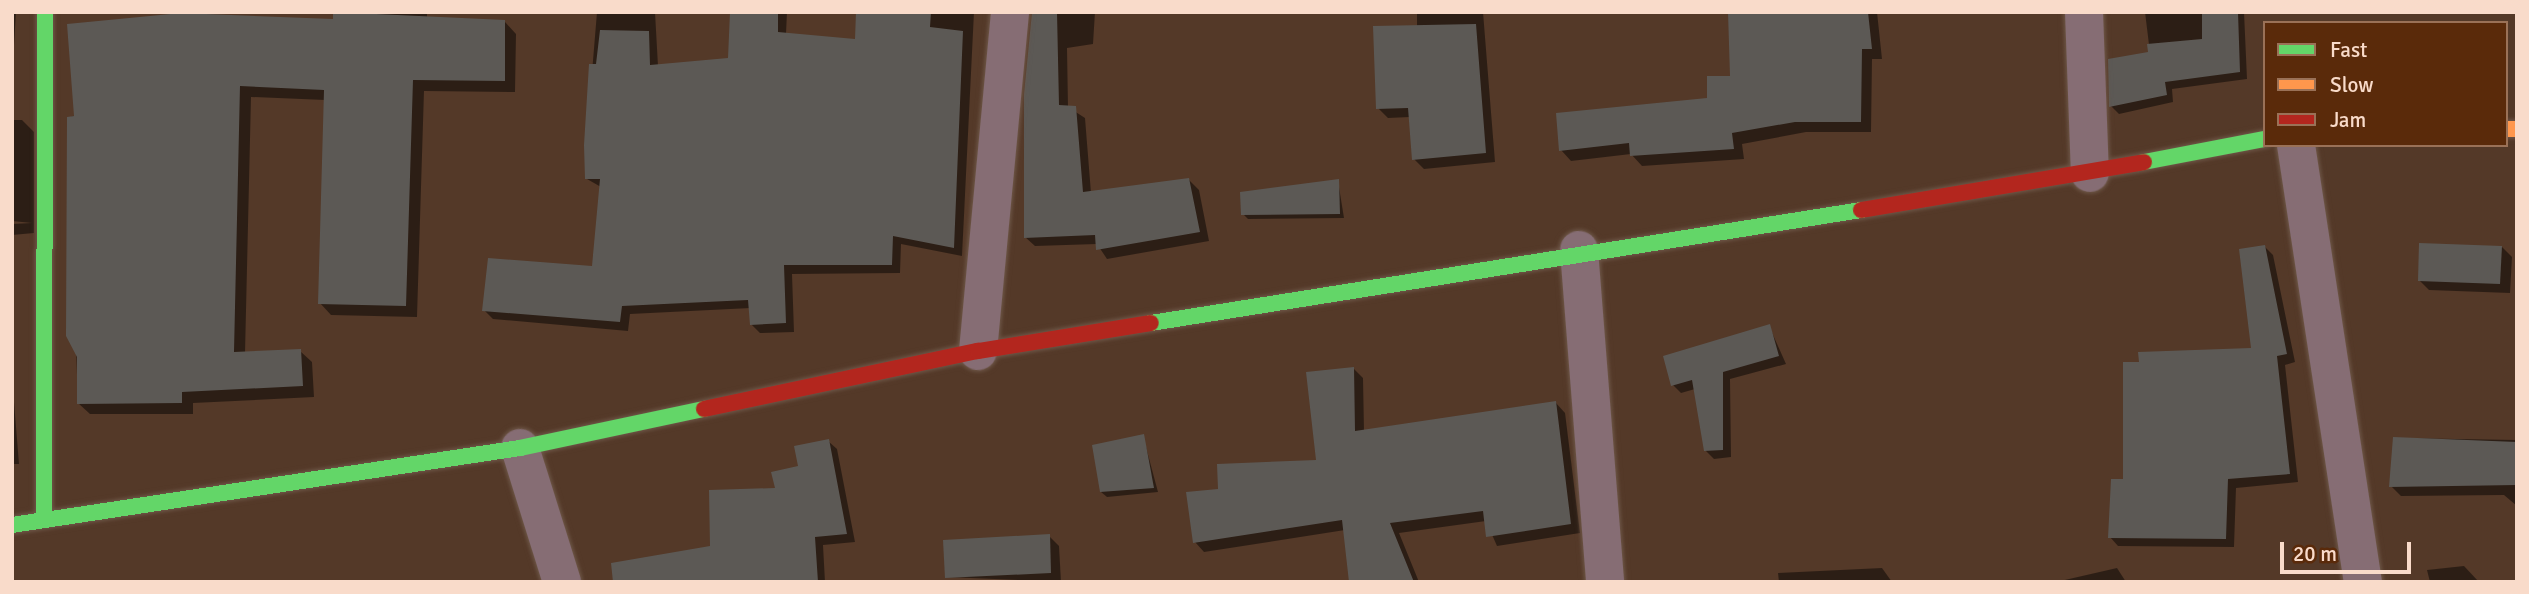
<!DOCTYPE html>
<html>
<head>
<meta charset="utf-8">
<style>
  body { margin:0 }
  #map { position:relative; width:2529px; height:594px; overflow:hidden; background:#543928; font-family:Signika,sans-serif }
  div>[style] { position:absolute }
  .shadow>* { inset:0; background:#0007 }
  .building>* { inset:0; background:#5c5955 }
  .roads { filter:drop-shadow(0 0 2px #6e5748) drop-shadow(0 0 2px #6e5748) }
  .street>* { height:38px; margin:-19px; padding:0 19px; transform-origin:19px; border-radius:19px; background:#866d74 }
  .fast>* { height:16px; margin:-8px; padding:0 8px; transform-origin:8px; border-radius:8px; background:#63d668 }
  .slow>* { height:16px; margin:-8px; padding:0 8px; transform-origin:8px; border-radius:8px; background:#ff974d }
  .jam>* { height:16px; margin:-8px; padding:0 8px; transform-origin:8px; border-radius:8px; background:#b3261e }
  span { translate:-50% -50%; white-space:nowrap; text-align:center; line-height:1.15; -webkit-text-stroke:5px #5a2a0a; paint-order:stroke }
  .frame { position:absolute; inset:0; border:14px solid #f9dbca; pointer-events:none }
  .legend { position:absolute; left:2263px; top:21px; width:245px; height:126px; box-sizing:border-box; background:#5a2a0a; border:2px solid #9a7157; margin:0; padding:9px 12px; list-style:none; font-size:21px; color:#f9dbca }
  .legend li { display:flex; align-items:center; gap:14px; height:35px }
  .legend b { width:35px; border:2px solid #9a7157 }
  .scale { position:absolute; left:2280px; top:542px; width:131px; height:32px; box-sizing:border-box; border:4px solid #f9dbca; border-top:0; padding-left:9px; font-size:21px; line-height:24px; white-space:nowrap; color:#f9dbca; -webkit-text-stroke:5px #5a2a0a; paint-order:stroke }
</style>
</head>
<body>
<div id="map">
  <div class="shadow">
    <i style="clip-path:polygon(12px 12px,16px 12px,12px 78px)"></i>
    <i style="clip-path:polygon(335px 12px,427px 12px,427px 22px,505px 22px,516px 34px,515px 92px,424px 91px,417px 317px,331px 315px,320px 303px,325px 100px,251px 97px,245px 354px,300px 351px,312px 362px,314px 397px,193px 403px,193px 414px,90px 414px,78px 403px,68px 118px,335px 21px)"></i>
    <i style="clip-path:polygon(597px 12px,655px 12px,658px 66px,729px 59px,732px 12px,787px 12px,786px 34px,856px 41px,858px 12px,974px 12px,962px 256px,901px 244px,900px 273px,792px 274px,794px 332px,760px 333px,751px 324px,751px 308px,630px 314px,628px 331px,493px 319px,484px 310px,594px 268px,601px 187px,587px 179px,586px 145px)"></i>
    <i style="clip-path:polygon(1035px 12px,1095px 12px,1093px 44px,1067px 48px,1068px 107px,1085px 118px,1091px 193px,1189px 180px,1199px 190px,1209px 241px,1107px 259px,1097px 244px,1035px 246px,1025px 237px)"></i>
    <i style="clip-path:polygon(1417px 12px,1483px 12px,1495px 162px,1424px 169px,1414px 159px,1410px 117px,1388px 118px,1378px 108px,1417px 27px)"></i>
    <i style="clip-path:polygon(1730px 12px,1877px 12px,1882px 59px,1872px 59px,1871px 132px,1806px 132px,1742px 144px,1744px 159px,1642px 166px,1631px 154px,1571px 161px,1561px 150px,1709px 99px,1731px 78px)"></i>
    <i style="clip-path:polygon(2145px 12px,2244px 12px,2247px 79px,2172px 89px,2173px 102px,2119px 114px,2111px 106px,2150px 53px)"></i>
    <i style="clip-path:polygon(12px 120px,22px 120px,34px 132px,34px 233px,12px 235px,12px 224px,32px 223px,12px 221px)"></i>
    <i style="clip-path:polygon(1338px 181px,1344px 218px,1248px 219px,1243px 214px)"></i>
    <i style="clip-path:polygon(2264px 246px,2273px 255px,2295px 362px,2285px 365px,2298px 482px,2236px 488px,2234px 547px,2118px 546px,2110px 537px,2125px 480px,2253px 350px)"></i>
    <i style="clip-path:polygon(2502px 247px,2512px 257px,2510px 293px,2429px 290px,2419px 280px)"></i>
    <i style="clip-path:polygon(1769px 326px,1786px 364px,1730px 379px,1731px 457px,1714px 459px,1706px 451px,1695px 389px,1681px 393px,1673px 385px)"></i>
    <i style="clip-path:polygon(1354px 369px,1363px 378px,1364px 431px,1556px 403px,1565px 413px,1580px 533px,1497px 546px,1486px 521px,1399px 533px,1419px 582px,1362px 582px,1345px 530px,1204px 552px,1195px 542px,1220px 490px,1318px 461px)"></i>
    <i style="clip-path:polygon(12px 377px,19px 464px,12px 464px)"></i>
    <i style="clip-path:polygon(1143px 436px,1158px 492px,1107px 497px,1101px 492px)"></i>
    <i style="clip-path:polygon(2395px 438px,2517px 440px,2517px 506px,2504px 495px,2401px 496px,2391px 486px)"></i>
    <i style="clip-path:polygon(828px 441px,837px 449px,855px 542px,823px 545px,825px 582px,614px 582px,712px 547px)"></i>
    <i style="clip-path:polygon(1049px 536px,1059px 546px,1061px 582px,947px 577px)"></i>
    <i style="clip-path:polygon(2464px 566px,2479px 582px,2430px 582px,2427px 570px)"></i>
    <i style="clip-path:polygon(1882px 568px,1892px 582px,1779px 582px,1778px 573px)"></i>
    <i style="clip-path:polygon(2117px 568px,2126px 582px,2056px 582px)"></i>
  </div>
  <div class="building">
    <i style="clip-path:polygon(333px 12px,505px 20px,505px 81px,413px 80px,406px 306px,318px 304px,324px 90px,240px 86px,234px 352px,301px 349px,303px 386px,182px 392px,182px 403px,77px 404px,77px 357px,66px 336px,67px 117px,74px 116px,67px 24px,181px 13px,333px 19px)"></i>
    <i style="clip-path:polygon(730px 12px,778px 12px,778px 32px,855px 39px,856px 12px,931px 12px,930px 27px,963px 31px,954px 248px,893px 236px,892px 265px,784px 265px,786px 323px,750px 325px,748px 300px,622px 306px,620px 322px,482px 311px,488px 258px,592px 266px,600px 179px,585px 179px,584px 145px,589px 64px,596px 64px,600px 30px,649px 31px,650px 65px,728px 58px)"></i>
    <i style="clip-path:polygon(1032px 12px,1057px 12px,1059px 105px,1076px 106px,1083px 192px,1189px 178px,1200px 232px,1096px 250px,1095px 235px,1024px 238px,1024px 94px)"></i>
    <i style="clip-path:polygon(1728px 12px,1868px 12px,1872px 49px,1862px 49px,1861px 122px,1795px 122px,1732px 133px,1734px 149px,1630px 156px,1629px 143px,1559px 151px,1556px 113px,1707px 98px,1707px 76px,1730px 76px)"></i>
    <i style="clip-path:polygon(2202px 12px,2238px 12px,2240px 72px,2165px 82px,2167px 95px,2109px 107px,2108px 59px,2148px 52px,2147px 44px,2202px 39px)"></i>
    <i style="clip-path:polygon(1476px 24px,1486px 153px,1412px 160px,1408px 108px,1376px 109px,1373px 26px)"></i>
    <i style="clip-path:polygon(1339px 179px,1340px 214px,1241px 215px,1240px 192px)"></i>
    <i style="clip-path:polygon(2419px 243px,2502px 246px,2500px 284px,2418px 281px)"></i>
    <i style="clip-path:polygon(2265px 245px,2287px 354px,2277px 356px,2290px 474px,2228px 479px,2226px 539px,2108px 538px,2111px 479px,2123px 479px,2123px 362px,2139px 362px,2138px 352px,2251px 348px,2239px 249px)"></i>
    <i style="clip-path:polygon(1770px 324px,1779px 356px,1723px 372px,1723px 450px,1704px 451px,1692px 380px,1671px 386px,1663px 356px)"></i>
    <i style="clip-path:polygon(1354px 367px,1355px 431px,1556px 401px,1571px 524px,1486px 537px,1483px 511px,1390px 523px,1414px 582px,1349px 582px,1342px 520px,1193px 543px,1186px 492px,1218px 489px,1217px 464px,1316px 460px,1306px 372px)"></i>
    <i style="clip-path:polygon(1144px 434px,1154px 488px,1100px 492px,1092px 445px)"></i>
    <i style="clip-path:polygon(2393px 437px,2517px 442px,2517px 485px,2389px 487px)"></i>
    <i style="clip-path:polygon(829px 439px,847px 534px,815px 537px,818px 582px,613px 582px,611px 563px,710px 546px,709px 490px,775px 488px,771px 472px,798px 466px,794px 446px)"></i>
    <i style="clip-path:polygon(1050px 534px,1051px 573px,945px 578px,943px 540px)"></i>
  </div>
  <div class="roads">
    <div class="street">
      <i style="left:2084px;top:12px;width:161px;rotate:87.9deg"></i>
      <i style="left:2296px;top:145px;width:442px;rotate:81.3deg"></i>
      <i style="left:1579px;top:250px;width:333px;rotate:85.5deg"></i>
      <i style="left:978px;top:351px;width:341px;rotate:-84.6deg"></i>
      <i style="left:520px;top:448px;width:140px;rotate:72.6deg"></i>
    </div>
    <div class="fast">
      <i style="left:2144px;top:162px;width:123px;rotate:-10.8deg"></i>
      <i style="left:1151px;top:323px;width:719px;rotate:-9.04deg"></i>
      <i style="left:44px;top:520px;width:508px;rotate:-89.89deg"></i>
      <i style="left:12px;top:525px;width:514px;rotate:-8.62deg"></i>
      <i style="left:520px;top:448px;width:188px;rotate:-12deg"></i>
    </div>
    <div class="slow">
      <i style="left:2506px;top:129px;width:11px"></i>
    </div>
    <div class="jam">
      <i style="left:1861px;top:210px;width:287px;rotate:-9.6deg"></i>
      <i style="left:704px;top:409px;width:280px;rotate:-12deg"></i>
      <i style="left:978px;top:351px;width:175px;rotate:-9.2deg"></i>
    </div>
  </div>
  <div class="frame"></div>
  <ul class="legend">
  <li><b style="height:9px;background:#63d668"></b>Fast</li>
  <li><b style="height:9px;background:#ff974d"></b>Slow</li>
  <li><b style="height:9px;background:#b3261e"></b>Jam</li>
  </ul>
  <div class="scale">20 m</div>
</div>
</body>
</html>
